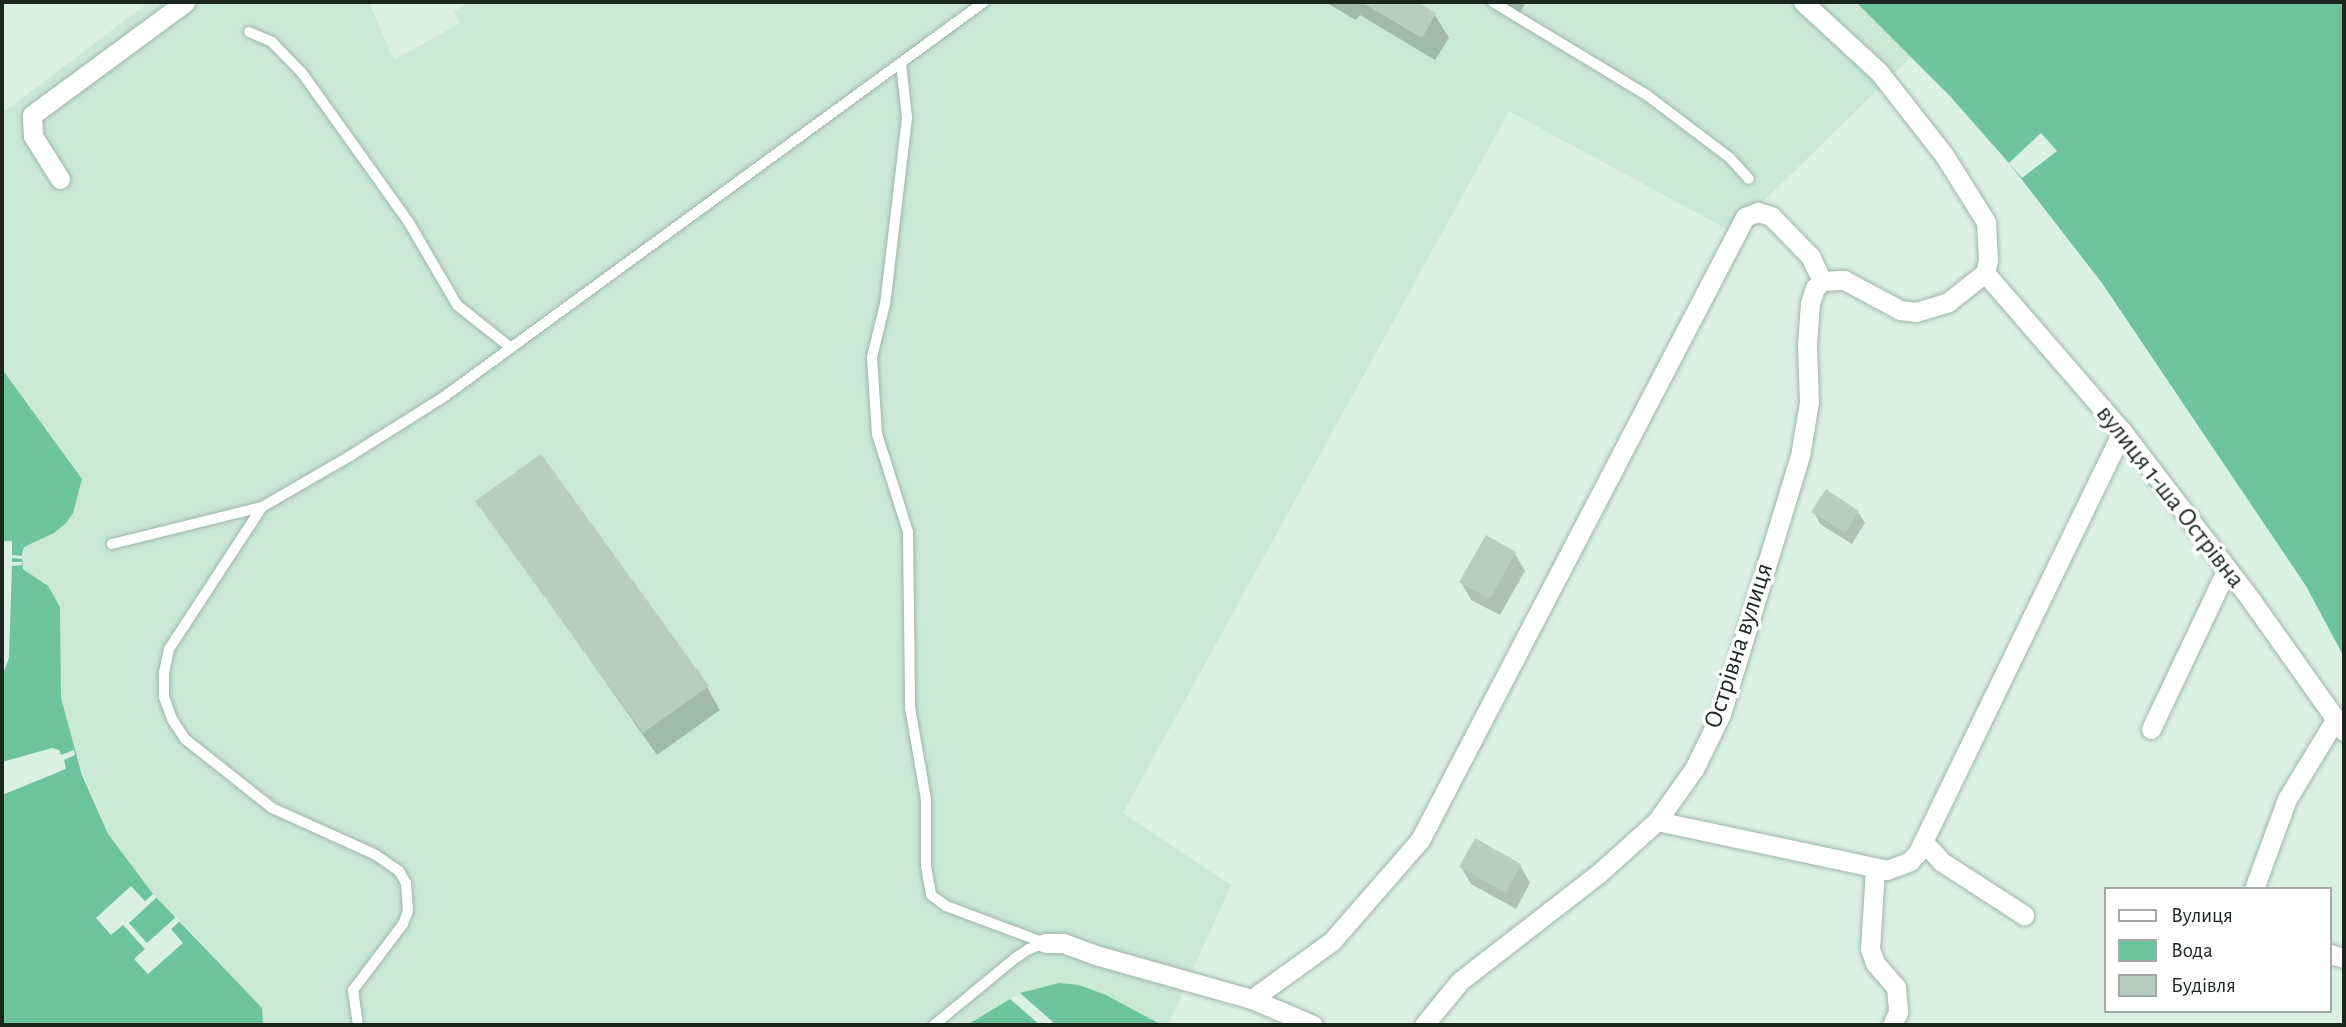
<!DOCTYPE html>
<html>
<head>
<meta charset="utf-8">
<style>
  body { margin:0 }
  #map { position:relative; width:2346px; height:1027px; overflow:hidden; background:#dbf0e5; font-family:"Alegreya Sans",sans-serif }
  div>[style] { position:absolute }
  .built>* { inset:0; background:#cae8d8 }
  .water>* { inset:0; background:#6dc39d }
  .pier>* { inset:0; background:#dbf0e5 }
  .shadow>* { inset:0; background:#0003 }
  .building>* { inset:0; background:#b8cdc2 }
  .roads { filter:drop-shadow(0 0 2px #a0b5aa) drop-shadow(0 0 2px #a0b5aa) }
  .lane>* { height:10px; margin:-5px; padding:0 5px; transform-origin:5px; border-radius:5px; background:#fff }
  .street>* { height:19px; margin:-9.5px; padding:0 9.5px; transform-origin:9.5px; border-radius:9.5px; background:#fff }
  span { translate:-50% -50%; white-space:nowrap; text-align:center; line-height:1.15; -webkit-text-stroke:7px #fff; paint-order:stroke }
  .street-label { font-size:26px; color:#1d2521 }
  .frame { position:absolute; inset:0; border:4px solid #1d2521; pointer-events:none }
  .legend { position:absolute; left:2104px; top:887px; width:228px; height:126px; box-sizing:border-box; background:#fff; border:2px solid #a5a8a6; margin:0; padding:9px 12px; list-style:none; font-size:21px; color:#1d2521 }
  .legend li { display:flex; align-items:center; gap:14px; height:35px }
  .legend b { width:35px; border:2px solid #a5a8a6 }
</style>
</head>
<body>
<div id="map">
  <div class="built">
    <i style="clip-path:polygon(149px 2px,369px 2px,394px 60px,459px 24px,454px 12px,468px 2px,1856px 2px,1911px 57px,1732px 232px,1509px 111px,1123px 813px,1231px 885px,1168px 1025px,1162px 1025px,1106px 995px,1079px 985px,1020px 993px,967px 1025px,263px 1025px,201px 942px,153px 894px,108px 834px,69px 738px,61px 698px,60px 607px,22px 565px,24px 547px,54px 533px,66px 523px,57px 444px,2px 369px,2px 113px)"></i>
  </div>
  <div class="water">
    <i style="clip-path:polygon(1856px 2px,2344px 2px,2344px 657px,2306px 586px,2102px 283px,2009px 163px,1948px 94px)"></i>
    <i style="clip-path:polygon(2px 369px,82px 479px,73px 513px,66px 523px,54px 533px,24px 547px,22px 554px,23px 569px,48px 586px,60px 607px,61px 698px,82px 775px,108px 834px,153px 894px,262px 1008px,263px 1025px,2px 1025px)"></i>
    <i style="clip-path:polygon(1059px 983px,1079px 985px,1106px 995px,1162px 1025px,967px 1025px,1020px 993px)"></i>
  </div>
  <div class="pier">
    <i style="clip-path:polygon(2041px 133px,2057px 151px,2022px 178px,2009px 163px)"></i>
    <i style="clip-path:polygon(2px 541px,12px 541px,12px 555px,22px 556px,22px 559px,12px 558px,12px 562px,22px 562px,22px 565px,12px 566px,9px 658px,2px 676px)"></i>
    <i style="clip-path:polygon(52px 748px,59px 750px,61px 755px,74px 750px,75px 755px,64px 760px,66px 769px,2px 795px,2px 762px)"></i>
    <i style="clip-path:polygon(131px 886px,145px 901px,153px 894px,157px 897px,129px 923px,147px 943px,176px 917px,180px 921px,171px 929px,183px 943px,148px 974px,134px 959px,145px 949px,123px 925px,111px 935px,96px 918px)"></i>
    <i style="clip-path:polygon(1020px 993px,1053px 1022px,1050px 1025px,1040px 1025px,1010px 999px)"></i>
  </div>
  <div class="shadow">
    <i style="clip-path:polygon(1325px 2px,1414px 2px,1435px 15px,1449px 38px,1435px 60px,1360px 15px,1356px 20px)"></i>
    <i style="clip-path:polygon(1502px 2px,1526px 2px,1520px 13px)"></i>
    <i style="clip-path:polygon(478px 501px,707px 687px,720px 710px,657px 755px)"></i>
    <i style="clip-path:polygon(1814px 512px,1858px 512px,1865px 523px,1852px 544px,1820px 524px)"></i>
    <i style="clip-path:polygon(1515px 554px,1525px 571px,1500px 615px,1471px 600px,1461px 582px)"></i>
    <i style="clip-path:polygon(1520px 865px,1530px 883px,1516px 909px,1471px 884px,1461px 867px)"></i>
  </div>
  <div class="building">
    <i style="clip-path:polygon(1361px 2px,1417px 2px,1436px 13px,1422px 38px)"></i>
    <i style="clip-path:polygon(541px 454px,709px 686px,643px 733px,475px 501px)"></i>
    <i style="clip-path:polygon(1826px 489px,1859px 511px,1845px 533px,1811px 512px)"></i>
    <i style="clip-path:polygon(1486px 535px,1516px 552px,1490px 599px,1459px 582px)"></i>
    <i style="clip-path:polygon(1475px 838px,1521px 864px,1506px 893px,1459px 867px)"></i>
  </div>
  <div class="roads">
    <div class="lane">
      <i style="left:1493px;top:2px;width:181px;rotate:31.2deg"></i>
      <i style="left:1648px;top:96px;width:103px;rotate:37.1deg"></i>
      <i style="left:1730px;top:158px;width:28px;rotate:48deg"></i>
      <i style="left:249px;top:32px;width:25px;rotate:23deg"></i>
      <i style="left:272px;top:42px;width:43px;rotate:45.9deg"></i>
      <i style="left:302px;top:73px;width:182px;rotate:54.4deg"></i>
      <i style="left:408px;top:221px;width:97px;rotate:59.7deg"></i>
      <i style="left:457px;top:305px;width:69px;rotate:38.5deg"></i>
      <i style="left:901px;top:63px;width:55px;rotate:83.8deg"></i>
      <i style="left:907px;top:118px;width:187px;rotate:96.7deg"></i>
      <i style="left:885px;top:304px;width:55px;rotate:103.8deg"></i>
      <i style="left:872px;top:357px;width:77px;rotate:86.3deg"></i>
      <i style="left:877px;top:434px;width:103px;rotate:72.4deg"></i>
      <i style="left:908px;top:532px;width:175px;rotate:89.3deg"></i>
      <i style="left:910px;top:707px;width:94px;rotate:80.2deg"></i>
      <i style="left:926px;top:800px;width:66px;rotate:90deg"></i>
      <i style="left:926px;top:866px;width:29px;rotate:80deg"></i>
      <i style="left:931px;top:895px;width:19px;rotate:36deg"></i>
      <i style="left:946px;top:906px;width:106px;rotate:20.5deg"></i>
      <i style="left:262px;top:507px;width:170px;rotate:123.2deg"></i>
      <i style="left:169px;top:649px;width:25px;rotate:102deg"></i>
      <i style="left:164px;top:673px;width:24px;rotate:90deg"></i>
      <i style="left:164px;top:697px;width:23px;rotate:70deg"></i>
      <i style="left:172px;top:719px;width:24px;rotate:57deg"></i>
      <i style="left:185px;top:739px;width:111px;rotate:38.4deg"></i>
      <i style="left:272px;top:808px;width:114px;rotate:24.3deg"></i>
      <i style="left:376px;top:855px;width:28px;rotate:35deg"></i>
      <i style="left:399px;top:871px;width:14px;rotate:60deg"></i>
      <i style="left:406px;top:883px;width:28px;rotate:86deg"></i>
      <i style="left:408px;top:911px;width:14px;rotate:111deg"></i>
      <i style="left:403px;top:924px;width:83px;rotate:127.1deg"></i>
      <i style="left:353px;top:990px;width:35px;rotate:82deg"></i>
      <i style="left:112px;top:544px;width:154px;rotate:-13.9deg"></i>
      <i style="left:262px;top:507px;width:102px;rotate:-30.1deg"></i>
      <i style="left:350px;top:456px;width:112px;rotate:-32.3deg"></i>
      <i style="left:445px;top:396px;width:668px;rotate:-36.17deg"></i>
      <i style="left:934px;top:1025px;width:104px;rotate:-39.5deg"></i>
      <i style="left:1014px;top:959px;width:18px;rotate:-34deg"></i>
      <i style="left:1029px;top:949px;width:17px;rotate:-21deg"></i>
    </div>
    <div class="street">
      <i style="left:1803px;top:2px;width:103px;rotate:42.6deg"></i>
      <i style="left:1879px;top:72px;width:105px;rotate:51.9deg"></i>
      <i style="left:1944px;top:155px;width:79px;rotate:57.9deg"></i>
      <i style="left:1986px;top:222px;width:38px;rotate:87deg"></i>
      <i style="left:1988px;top:260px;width:13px;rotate:103deg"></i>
      <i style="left:60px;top:179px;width:51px;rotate:-122.1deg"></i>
      <i style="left:33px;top:136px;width:21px;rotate:-93deg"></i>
      <i style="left:32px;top:115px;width:190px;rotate:-36.4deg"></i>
      <i style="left:1985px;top:273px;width:209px;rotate:49.1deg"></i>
      <i style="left:2122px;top:431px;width:213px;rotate:52.6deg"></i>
      <i style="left:2251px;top:600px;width:161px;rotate:54.6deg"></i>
      <i style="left:1822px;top:281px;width:22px;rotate:-3deg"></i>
      <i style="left:1844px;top:280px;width:64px;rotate:28.2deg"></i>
      <i style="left:1900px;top:310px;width:16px;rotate:7deg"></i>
      <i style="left:1916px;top:312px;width:34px;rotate:-17deg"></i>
      <i style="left:1948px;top:302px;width:47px;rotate:-38.1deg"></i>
      <i style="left:2151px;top:729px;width:175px;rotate:-64.6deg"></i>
      <i style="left:1657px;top:821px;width:235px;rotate:12deg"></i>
      <i style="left:1887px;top:870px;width:25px;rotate:-21deg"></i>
      <i style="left:1910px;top:861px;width:12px;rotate:-48deg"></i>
      <i style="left:1918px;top:852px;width:468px;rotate:-64.1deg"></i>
      <i style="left:1923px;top:841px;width:28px;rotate:48deg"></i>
      <i style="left:1942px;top:862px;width:98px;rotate:32.9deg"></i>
      <i style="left:1875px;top:868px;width:81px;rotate:93.5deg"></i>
      <i style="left:1870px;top:949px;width:15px;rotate:70deg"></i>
      <i style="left:1875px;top:963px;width:32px;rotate:49deg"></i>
      <i style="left:1896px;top:987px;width:25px;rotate:85deg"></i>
      <i style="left:1898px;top:1012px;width:14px;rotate:115deg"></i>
      <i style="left:2254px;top:889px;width:96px;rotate:-69.9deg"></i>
      <i style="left:2287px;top:799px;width:92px;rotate:-58.7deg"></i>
      <i style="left:1045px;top:943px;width:18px"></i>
      <i style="left:1063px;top:943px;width:38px;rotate:20deg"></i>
      <i style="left:1099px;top:956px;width:159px;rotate:15.7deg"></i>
      <i style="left:1252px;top:999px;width:66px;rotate:23.1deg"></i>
      <i style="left:2330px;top:954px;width:15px;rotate:16deg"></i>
      <i style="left:1252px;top:999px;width:99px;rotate:-35.9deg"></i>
      <i style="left:1332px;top:941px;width:134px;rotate:-48.9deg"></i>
      <i style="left:1420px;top:840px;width:703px;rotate:-62.45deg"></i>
      <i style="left:1745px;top:217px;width:14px;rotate:-21deg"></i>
      <i style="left:1758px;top:212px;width:14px;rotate:17deg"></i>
      <i style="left:1771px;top:216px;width:56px;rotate:45.7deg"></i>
      <i style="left:1810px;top:256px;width:28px;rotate:64deg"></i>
      <i style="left:1424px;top:1025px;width:57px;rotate:-50.7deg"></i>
      <i style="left:1460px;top:981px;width:175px;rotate:-37.8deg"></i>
      <i style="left:1598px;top:874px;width:79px;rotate:-41.9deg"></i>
      <i style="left:1657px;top:821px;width:64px;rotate:-54.6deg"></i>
      <i style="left:1694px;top:769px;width:61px;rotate:-63.9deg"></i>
      <i style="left:1721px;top:714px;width:270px;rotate:-73deg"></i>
      <i style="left:1800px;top:456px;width:55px;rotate:-80.5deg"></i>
      <i style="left:1809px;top:402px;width:57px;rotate:-92deg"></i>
      <i style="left:1807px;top:345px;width:42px;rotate:-85.9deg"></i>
      <i style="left:1810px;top:303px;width:16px;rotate:-72deg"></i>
      <i style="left:1815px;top:288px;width:10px;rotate:-45deg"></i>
    </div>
  </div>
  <div class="street-label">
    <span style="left:2170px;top:497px;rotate:52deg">вулиця 1-ша Острівна</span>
    <span style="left:1739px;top:646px;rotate:-72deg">Острівна вулиця</span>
  </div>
  <div class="frame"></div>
  <ul class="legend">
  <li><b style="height:9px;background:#fff"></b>Вулиця</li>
  <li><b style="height:19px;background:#6dc39d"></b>Вода</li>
  <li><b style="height:19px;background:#b8cdc2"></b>Будівля</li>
  </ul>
</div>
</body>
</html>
